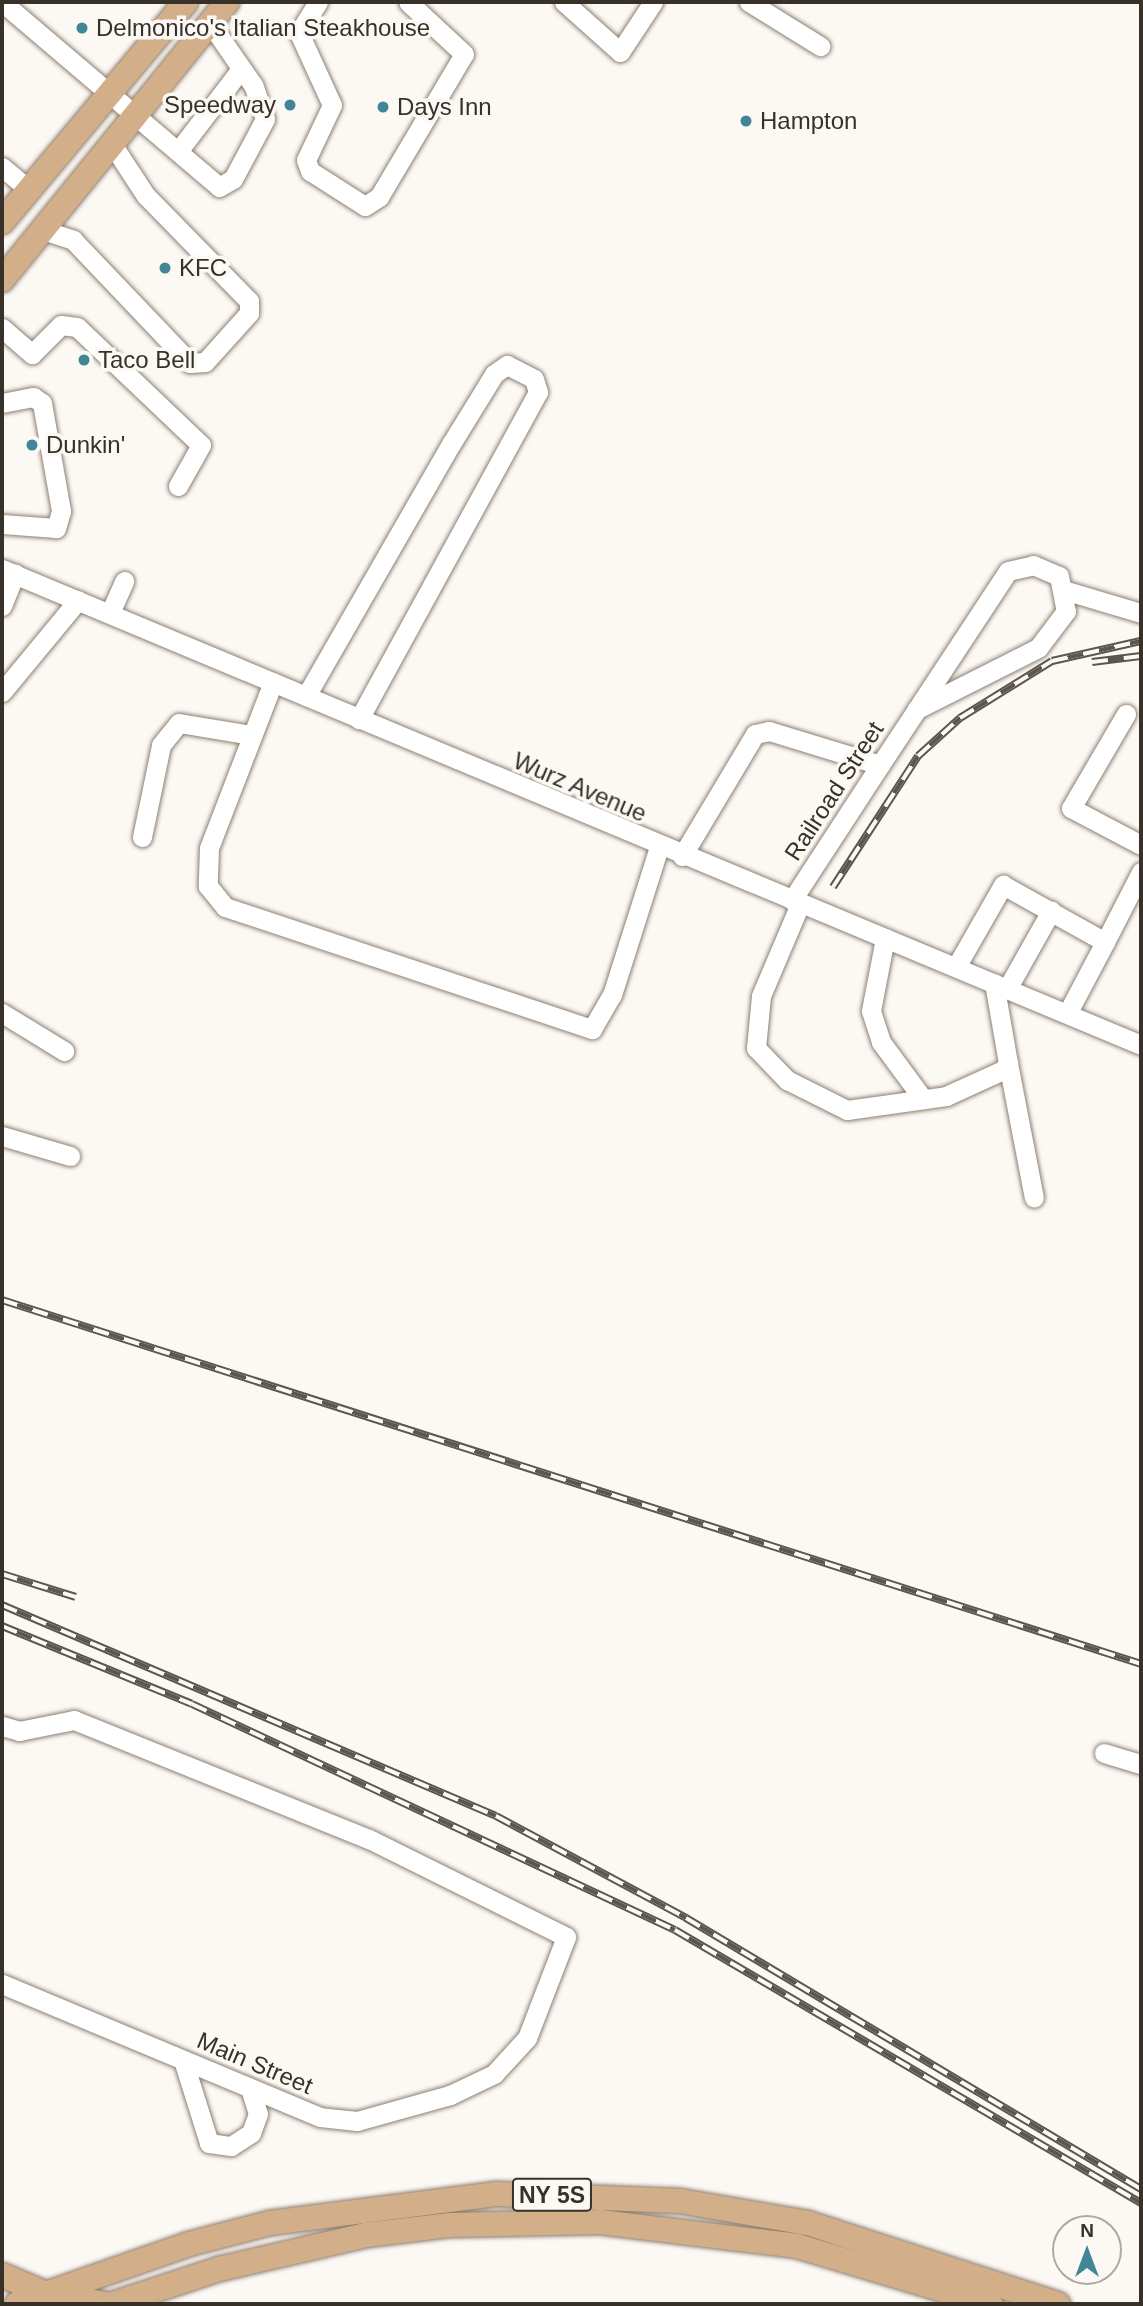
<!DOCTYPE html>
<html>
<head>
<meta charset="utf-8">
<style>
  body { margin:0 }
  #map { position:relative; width:1143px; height:2306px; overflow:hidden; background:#fcf9f5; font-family:Arial,sans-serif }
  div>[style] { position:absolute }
  .roads { filter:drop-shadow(0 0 2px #8e7e6f) drop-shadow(0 0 2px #8e7e6f) }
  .minor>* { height:19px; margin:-9.5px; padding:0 9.5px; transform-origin:9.5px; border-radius:9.5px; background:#fff }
  .major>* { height:24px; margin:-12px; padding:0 12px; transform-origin:12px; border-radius:12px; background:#d2af89 }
  .rail>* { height:8px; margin-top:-4px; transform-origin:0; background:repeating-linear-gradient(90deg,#fcf9f5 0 16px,#5c5650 0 32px); box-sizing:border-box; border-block:2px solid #5c5650 }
  .dots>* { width:19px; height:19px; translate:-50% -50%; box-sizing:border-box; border:4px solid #fcf9f5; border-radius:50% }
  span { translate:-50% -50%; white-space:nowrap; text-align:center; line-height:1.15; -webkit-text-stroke:7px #fcf9f5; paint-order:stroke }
  .shield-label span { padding:2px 5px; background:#fcf9f5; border:2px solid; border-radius:5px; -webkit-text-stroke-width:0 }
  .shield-label { font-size:23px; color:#37312a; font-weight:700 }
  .poi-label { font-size:24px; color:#37312a }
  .left { translate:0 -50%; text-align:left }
  .right { translate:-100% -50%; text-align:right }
  .street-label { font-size:24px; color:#37312a }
  .frame { position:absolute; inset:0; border:4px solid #37312a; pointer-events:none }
  .north { position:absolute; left:1052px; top:2215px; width:70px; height:70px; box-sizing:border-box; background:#fcf9f5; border:2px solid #ada9a4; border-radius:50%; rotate:0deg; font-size:19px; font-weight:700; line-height:28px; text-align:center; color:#37312a }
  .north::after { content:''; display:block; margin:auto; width:24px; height:32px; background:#428595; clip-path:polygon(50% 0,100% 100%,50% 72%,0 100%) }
</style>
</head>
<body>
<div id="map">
  <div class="roads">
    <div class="minor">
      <i style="left:2px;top:2px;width:285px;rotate:40.4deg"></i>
      <i style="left:219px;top:187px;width:16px;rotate:-30deg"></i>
      <i style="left:233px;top:179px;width:68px;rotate:-61.9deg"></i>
      <i style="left:265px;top:119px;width:36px;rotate:-109deg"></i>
      <i style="left:253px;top:85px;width:75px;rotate:-124.7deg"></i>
      <i style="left:318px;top:2px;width:36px;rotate:122deg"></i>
      <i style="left:299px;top:33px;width:79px;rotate:65.4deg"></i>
      <i style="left:332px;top:105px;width:61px;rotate:115.3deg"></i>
      <i style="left:306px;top:160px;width:12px;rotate:70deg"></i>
      <i style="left:310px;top:171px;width:65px;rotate:32.5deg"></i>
      <i style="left:365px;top:206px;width:17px;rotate:-33deg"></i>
      <i style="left:379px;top:197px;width:166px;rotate:-59.3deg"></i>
      <i style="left:464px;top:54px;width:76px;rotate:-137.1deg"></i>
      <i style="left:564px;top:2px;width:75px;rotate:41.8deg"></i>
      <i style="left:620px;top:52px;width:60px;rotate:-56.6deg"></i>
      <i style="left:749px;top:2px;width:84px;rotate:31.8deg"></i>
      <i style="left:179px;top:150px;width:102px;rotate:-52.6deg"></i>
      <i style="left:2px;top:167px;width:35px;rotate:40deg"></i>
      <i style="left:43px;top:230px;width:32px;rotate:18deg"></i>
      <i style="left:73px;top:240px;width:170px;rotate:46.4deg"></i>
      <i style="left:190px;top:363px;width:15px;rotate:-4deg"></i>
      <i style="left:205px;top:362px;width:66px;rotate:-48.1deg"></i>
      <i style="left:249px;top:313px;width:12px;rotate:-90deg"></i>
      <i style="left:249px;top:301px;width:147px;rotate:-134.4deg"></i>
      <i style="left:146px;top:196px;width:62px;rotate:-123.2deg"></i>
      <i style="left:2px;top:328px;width:40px;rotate:41deg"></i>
      <i style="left:32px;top:354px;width:41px;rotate:-45deg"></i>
      <i style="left:61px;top:325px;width:16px;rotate:7deg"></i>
      <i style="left:77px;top:327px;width:171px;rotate:43.6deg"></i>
      <i style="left:201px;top:445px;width:47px;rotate:119.3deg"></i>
      <i style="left:2px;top:403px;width:32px;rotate:-11deg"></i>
      <i style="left:33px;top:397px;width:11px;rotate:34deg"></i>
      <i style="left:42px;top:403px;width:110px;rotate:80deg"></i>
      <i style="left:61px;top:511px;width:18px;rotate:106deg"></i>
      <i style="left:56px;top:528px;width:54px;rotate:-175.8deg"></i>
      <i style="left:2px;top:569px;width:1234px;rotate:22.68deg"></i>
      <i style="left:1067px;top:591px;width:77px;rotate:16.6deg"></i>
      <i style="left:2px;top:606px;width:35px;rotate:-68deg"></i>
      <i style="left:110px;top:613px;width:35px;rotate:-66deg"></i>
      <i style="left:273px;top:682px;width:178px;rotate:111.1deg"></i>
      <i style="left:209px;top:848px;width:38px;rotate:92deg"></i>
      <i style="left:208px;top:886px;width:27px;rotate:51deg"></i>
      <i style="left:225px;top:907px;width:387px;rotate:18.4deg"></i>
      <i style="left:592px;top:1029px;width:39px;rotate:-60deg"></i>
      <i style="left:612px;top:995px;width:155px;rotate:-72.4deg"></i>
      <i style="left:2px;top:692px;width:119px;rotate:-50.4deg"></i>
      <i style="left:306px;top:696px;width:291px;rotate:-60.1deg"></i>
      <i style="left:451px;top:444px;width:82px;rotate:-58.4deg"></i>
      <i style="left:494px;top:374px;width:16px;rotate:-35deg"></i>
      <i style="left:507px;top:365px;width:30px;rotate:27deg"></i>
      <i style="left:534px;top:379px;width:14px;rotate:73deg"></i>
      <i style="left:538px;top:392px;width:373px;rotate:118.7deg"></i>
      <i style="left:1126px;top:714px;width:109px;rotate:120.3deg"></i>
      <i style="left:1071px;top:808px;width:79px;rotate:27.9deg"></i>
      <i style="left:142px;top:837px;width:94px;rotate:-78.3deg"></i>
      <i style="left:161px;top:745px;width:28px;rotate:-51deg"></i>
      <i style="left:179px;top:723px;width:73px;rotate:9.5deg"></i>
      <i style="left:682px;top:856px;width:142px;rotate:-59.1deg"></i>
      <i style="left:755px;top:734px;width:14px;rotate:-12deg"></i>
      <i style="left:769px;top:731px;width:116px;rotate:17deg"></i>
      <i style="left:792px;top:900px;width:161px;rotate:-56.9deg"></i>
      <i style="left:880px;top:765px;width:67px;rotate:-56.5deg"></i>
      <i style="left:917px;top:709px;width:165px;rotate:-56.6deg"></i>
      <i style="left:1008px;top:571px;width:26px;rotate:-13deg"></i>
      <i style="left:1033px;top:565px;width:28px;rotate:23deg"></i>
      <i style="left:1059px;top:576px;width:36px;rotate:79deg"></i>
      <i style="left:1066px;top:611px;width:46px;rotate:127.1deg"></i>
      <i style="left:1038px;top:648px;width:136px;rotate:153.2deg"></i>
      <i style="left:800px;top:904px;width:100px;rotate:113deg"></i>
      <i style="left:761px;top:996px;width:52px;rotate:95.5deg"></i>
      <i style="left:756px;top:1048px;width:45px;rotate:45.9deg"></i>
      <i style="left:787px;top:1080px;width:67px;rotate:26.6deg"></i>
      <i style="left:847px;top:1110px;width:100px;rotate:-8deg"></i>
      <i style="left:946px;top:1096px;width:63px;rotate:-24.5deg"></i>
      <i style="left:1003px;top:1070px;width:9px;rotate:-54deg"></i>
      <i style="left:1008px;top:1063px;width:81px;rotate:-99.9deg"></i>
      <i style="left:885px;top:938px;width:74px;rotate:100.9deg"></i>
      <i style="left:871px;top:1011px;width:33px;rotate:72deg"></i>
      <i style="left:881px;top:1042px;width:71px;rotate:53.6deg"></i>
      <i style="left:1105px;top:942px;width:79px;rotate:-62.8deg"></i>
      <i style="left:956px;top:967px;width:95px;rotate:-60.2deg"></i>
      <i style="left:1003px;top:885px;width:117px;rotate:29.2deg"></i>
      <i style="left:1105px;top:942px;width:81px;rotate:117.8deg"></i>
      <i style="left:1007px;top:989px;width:90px;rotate:-60.6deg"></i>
      <i style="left:2px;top:1013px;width:73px;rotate:31.5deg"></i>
      <i style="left:1008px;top:1063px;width:137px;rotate:79.1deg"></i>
      <i style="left:2px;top:1136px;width:71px;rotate:16.4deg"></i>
      <i style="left:2px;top:1726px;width:18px;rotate:16deg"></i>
      <i style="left:19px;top:1731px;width:56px;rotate:-11.3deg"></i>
      <i style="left:74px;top:1720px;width:318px;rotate:22deg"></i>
      <i style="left:369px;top:1839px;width:220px;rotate:26.4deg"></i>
      <i style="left:566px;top:1937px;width:108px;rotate:111.1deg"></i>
      <i style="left:527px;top:2038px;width:49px;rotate:132.5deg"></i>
      <i style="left:494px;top:2074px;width:49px;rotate:154.5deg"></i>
      <i style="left:450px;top:2095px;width:97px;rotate:164.4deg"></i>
      <i style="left:357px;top:2121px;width:37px;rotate:-174deg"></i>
      <i style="left:320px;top:2117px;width:345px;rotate:-157.3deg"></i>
      <i style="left:1104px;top:1753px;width:39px;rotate:17deg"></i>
      <i style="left:183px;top:2060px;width:87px;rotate:72.6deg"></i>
      <i style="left:209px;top:2143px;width:22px;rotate:8deg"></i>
      <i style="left:231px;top:2146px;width:24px;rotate:-33deg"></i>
      <i style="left:251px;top:2133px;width:20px;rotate:-70deg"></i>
      <i style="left:258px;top:2114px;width:27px;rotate:-107deg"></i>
    </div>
    <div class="major">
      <i style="left:2px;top:222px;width:287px;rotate:-50.1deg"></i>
      <i style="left:2px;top:280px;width:358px;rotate:-51deg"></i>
      <i style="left:2px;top:2275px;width:46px;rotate:23.2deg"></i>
      <i style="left:44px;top:2293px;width:62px;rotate:10.2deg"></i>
      <i style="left:17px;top:2304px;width:182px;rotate:-19.2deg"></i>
      <i style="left:189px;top:2244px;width:84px;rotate:-14.5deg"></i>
      <i style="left:270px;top:2223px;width:227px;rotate:-7.3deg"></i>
      <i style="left:495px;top:2194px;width:185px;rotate:2.2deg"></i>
      <i style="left:680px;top:2201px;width:130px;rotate:9.8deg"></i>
      <i style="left:808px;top:2223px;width:263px;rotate:18deg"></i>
      <i style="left:113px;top:2304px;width:112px;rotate:-18.3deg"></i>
      <i style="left:219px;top:2269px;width:151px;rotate:-13deg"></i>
      <i style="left:366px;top:2235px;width:85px;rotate:-6.8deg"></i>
      <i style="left:450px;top:2225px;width:150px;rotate:-1.1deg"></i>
      <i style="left:600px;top:2222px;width:198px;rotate:6.9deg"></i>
      <i style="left:797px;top:2246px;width:202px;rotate:16.7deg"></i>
    </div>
  </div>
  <div class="rail">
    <i style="left:1092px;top:662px;width:49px;rotate:-7deg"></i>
    <i style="left:833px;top:887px;width:156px;rotate:-57deg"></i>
    <i style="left:918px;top:756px;width:57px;rotate:-42.1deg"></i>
    <i style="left:960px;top:718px;width:108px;rotate:-31.8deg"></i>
    <i style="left:1052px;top:661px;width:91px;rotate:-12.7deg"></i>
    <i style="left:2px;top:1300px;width:1196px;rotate:17.72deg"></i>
    <i style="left:2px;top:1574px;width:77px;rotate:17.3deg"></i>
    <i style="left:2px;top:1605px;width:537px;rotate:23.13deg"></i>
    <i style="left:496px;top:1816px;width:216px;rotate:28.2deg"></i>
    <i style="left:686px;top:1918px;width:530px;rotate:30.78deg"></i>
    <i style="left:2px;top:1626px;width:205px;rotate:22.3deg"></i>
    <i style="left:192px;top:1704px;width:533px;rotate:25.08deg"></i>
    <i style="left:675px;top:1930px;width:540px;rotate:30.36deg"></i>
  </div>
  <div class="dots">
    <i style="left:82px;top:28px;background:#428595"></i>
    <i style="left:290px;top:105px;background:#428595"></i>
    <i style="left:383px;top:107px;background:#428595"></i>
    <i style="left:746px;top:121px;background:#428595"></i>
    <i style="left:165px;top:268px;background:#428595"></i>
    <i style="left:84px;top:360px;background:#428595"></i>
    <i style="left:32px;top:445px;background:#428595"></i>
  </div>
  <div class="shield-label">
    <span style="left:552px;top:2195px">NY 5S</span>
  </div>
  <div class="poi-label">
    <span class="left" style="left:96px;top:28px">Delmonico's Italian Steakhouse</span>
    <span class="right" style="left:276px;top:105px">Speedway</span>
    <span class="left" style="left:397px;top:107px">Days Inn</span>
    <span class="left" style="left:760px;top:121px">Hampton</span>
    <span class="left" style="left:179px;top:268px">KFC</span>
    <span class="left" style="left:98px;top:360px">Taco Bell</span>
    <span class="left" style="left:46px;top:445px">Dunkin'</span>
  </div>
  <div class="street-label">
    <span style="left:580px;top:787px;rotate:23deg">Wurz Avenue</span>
    <span style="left:834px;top:791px;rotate:-57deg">Railroad Street</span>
    <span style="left:255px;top:2063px;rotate:23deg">Main Street</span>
  </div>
  <div class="frame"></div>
  <div class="north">N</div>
</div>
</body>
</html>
